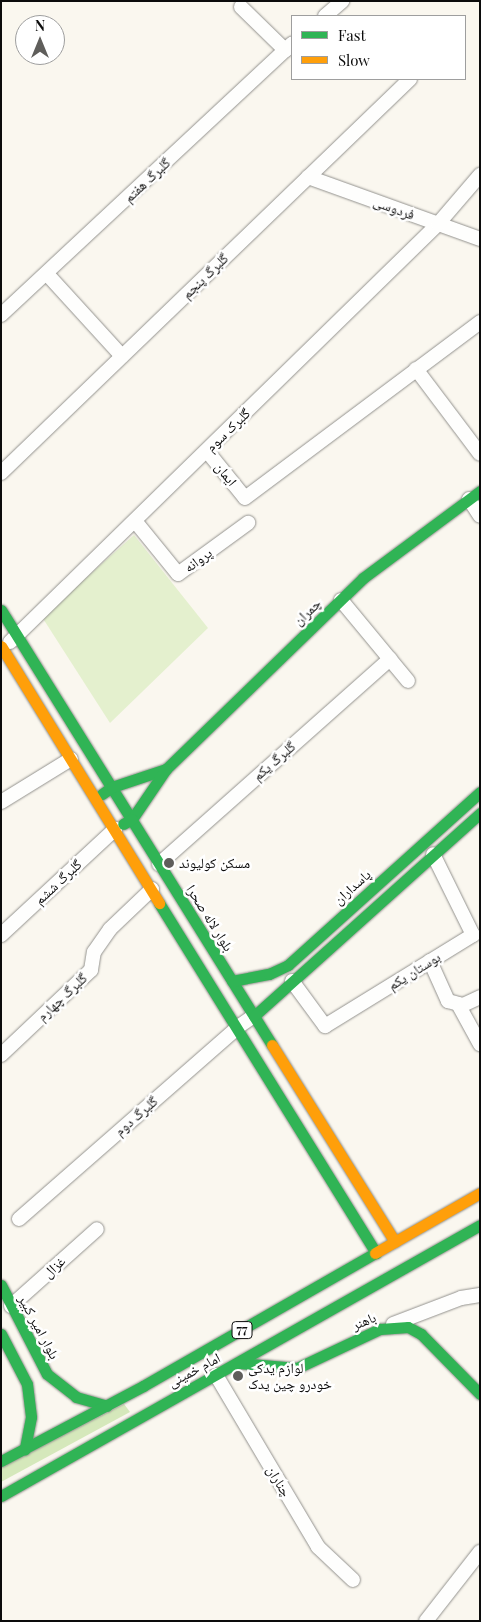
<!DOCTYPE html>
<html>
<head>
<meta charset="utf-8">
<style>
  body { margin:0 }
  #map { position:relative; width:481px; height:1622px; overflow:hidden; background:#faf7ef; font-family:"Playfair Display","Noto Naskh Arabic",serif }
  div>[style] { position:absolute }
  .green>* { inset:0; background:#e4f0ce }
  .forest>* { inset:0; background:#d5e8bb }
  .roads { filter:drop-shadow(0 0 1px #93928e) drop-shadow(0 0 1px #93928e) }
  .street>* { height:14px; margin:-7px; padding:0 7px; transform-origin:7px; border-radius:7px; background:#fefefd }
  .fast>* { height:11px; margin:-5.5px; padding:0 5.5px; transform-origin:5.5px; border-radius:5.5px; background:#30b455 }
  .slow>* { height:11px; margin:-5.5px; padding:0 5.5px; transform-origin:5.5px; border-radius:5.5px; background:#ff9f0a }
  .dots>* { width:14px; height:14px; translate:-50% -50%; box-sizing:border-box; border:2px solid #fff; border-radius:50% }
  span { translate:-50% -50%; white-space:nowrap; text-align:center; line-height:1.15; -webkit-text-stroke:5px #fff; paint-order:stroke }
  .shield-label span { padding:1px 4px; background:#fff; border:1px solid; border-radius:4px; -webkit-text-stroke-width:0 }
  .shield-label { font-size:12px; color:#0c0c0c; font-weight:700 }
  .street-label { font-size:14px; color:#0c0c0c }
  .poi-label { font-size:14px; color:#0c0c0c }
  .left { translate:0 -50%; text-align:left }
  .frame { position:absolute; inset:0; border:2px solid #0c0c0c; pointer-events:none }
  .legend { position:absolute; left:291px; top:15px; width:175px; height:65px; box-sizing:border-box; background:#fff; border:1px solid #9e9e9e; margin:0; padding:6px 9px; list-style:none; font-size:15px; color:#0c0c0c }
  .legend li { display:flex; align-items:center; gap:10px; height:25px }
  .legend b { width:25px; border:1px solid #9e9e9e }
  .north { position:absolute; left:15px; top:15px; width:50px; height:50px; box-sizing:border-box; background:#fff; border:1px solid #9e9e9e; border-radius:50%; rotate:0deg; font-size:14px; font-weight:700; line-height:20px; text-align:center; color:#0c0c0c }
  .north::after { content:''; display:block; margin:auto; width:18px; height:22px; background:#5f5e5b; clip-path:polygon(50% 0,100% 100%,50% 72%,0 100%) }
</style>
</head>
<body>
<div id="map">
  <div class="green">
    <i style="clip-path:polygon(134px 535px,208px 628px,110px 723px,42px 617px)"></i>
  </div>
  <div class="forest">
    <i style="clip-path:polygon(124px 1404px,130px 1412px,1px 1482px,1px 1467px)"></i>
  </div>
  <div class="roads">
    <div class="street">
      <i style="left:241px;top:7px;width:62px;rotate:44.3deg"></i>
      <i style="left:325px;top:16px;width:23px;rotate:-41deg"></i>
      <i style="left:308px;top:177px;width:183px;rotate:19.8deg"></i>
      <i style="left:47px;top:274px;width:111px;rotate:47.6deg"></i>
      <i style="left:1px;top:315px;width:398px;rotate:-43deg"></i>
      <i style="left:416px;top:369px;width:106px;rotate:53deg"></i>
      <i style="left:207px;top:451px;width:60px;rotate:51deg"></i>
      <i style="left:245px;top:498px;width:294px;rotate:-36.8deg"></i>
      <i style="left:1px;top:473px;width:568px;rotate:-43.93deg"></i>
      <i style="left:469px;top:499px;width:20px;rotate:57deg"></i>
      <i style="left:135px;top:521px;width:68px;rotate:50.9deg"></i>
      <i style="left:178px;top:574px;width:87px;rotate:-36.1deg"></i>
      <i style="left:341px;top:600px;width:105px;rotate:50.4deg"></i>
      <i style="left:10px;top:642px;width:598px;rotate:-44.32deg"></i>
      <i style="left:438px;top:224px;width:65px;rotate:-49.4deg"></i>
      <i style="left:1px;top:802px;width:82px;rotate:-31.6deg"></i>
      <i style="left:159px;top:864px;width:309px;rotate:-41.6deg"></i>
      <i style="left:1px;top:935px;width:156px;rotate:-42.9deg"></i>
      <i style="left:430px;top:961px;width:44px;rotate:65.8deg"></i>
      <i style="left:448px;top:1001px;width:16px;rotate:15deg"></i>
      <i style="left:463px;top:1005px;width:19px;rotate:-25deg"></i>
      <i style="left:292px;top:981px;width:56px;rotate:53.7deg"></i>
      <i style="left:325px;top:1026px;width:174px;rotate:-31.6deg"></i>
      <i style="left:473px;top:935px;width:90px;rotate:-116.3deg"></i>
      <i style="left:458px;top:1004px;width:46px;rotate:61.2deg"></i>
      <i style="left:1px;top:1055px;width:124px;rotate:-43.4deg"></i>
      <i style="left:91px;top:970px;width:18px;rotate:-81deg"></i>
      <i style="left:94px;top:952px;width:28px;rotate:-55deg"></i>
      <i style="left:110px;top:929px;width:58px;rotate:-43.6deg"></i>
      <i style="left:19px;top:1219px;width:291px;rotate:-41.2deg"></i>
      <i style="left:238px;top:1027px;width:19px;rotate:-35deg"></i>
      <i style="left:11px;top:1306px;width:115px;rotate:-41.8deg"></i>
      <i style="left:393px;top:1324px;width:73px;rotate:-20.9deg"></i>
      <i style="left:461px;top:1298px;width:19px;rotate:-9deg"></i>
      <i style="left:216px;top:1375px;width:200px;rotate:59.3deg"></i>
      <i style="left:318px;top:1547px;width:48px;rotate:43.3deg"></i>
      <i style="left:426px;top:1621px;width:88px;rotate:-52deg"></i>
    </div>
    <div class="fast">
      <i style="left:1px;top:610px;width:513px;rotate:58.08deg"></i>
      <i style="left:166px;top:769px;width:274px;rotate:-44.1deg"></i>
      <i style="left:363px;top:578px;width:146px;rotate:-36.6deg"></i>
      <i style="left:102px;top:794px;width:12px;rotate:-35deg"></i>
      <i style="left:112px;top:787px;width:57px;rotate:-18.4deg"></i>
      <i style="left:166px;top:769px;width:60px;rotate:124.2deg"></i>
      <i style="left:132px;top:819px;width:10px;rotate:151deg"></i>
      <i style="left:159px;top:903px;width:412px;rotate:58.2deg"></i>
      <i style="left:232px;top:981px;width:38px;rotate:-11deg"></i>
      <i style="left:269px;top:974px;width:21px;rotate:-25deg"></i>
      <i style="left:288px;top:965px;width:258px;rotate:-42deg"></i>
      <i style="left:254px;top:1016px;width:304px;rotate:-41.9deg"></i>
      <i style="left:1px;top:1285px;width:100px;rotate:62.7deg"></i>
      <i style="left:47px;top:1374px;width:37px;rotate:38deg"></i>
      <i style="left:76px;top:1397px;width:32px;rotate:16deg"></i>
      <i style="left:1px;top:1334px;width:56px;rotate:62.5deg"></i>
      <i style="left:27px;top:1384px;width:33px;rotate:83deg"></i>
      <i style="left:31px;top:1417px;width:33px;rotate:101deg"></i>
      <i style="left:239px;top:1363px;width:58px;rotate:4.9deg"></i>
      <i style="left:297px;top:1368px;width:92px;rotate:-25.2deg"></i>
      <i style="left:380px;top:1329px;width:28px;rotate:-4deg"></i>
      <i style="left:408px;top:1327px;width:15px;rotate:28deg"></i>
      <i style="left:421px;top:1334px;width:84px;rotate:45.5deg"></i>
      <i style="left:1px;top:1461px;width:161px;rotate:-27.8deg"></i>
      <i style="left:143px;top:1386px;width:267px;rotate:-29.8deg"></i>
      <i style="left:1px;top:1496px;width:550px;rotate:-29.5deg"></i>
    </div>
    <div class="slow">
      <i style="left:1px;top:646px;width:302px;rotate:58.4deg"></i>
      <i style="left:272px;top:1045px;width:232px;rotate:58deg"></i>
      <i style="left:375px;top:1253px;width:121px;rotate:-29.7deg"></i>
    </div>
  </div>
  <div class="dots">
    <i style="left:169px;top:863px;background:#5f5e5b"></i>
    <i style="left:238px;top:1376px;background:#5f5e5b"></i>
  </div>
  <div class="shield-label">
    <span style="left:242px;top:1330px">77</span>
  </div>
  <div class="street-label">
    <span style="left:147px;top:180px;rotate:-43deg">گلبرگ هفتم</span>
    <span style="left:394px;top:208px;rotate:20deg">فردوسی</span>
    <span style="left:205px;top:276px;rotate:-44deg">گلبرگ پنجم</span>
    <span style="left:228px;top:430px;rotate:-44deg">گلبرک سوم</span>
    <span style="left:226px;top:474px;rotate:52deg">ایمان</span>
    <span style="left:198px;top:560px;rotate:-36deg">پروانه</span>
    <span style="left:307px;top:612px;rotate:-44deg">چمران</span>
    <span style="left:274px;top:761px;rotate:-41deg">گلبرگ یکم</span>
    <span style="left:58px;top:882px;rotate:-43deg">گلبرگ ششم</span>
    <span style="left:352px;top:887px;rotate:-42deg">پاسداران</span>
    <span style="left:210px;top:918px;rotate:58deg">بلوار لاله صحرا</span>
    <span style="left:414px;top:971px;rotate:-32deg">بوستان یکم</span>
    <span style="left:62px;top:997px;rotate:-43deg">گلبرگ چهارم</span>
    <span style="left:136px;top:1116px;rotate:-41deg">گلبرگ دوم</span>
    <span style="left:54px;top:1267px;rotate:-42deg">غزال</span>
    <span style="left:364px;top:1321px;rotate:-22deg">باهنر</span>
    <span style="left:39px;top:1327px;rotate:62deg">بلوار امیر کبیر</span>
    <span style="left:194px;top:1370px;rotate:-28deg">امام خمینی</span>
    <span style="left:279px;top:1481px;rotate:59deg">چناران</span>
  </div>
  <div class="poi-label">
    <span class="left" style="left:179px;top:863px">مسکن کولیوند</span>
    <span class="left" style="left:248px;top:1376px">لوازم یدکی<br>خودرو چین یدک</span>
  </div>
  <div class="frame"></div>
  <ul class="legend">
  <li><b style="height:6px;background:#30b455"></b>Fast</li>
  <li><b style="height:6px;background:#ff9f0a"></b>Slow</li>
  </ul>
  <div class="north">N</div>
</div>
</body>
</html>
